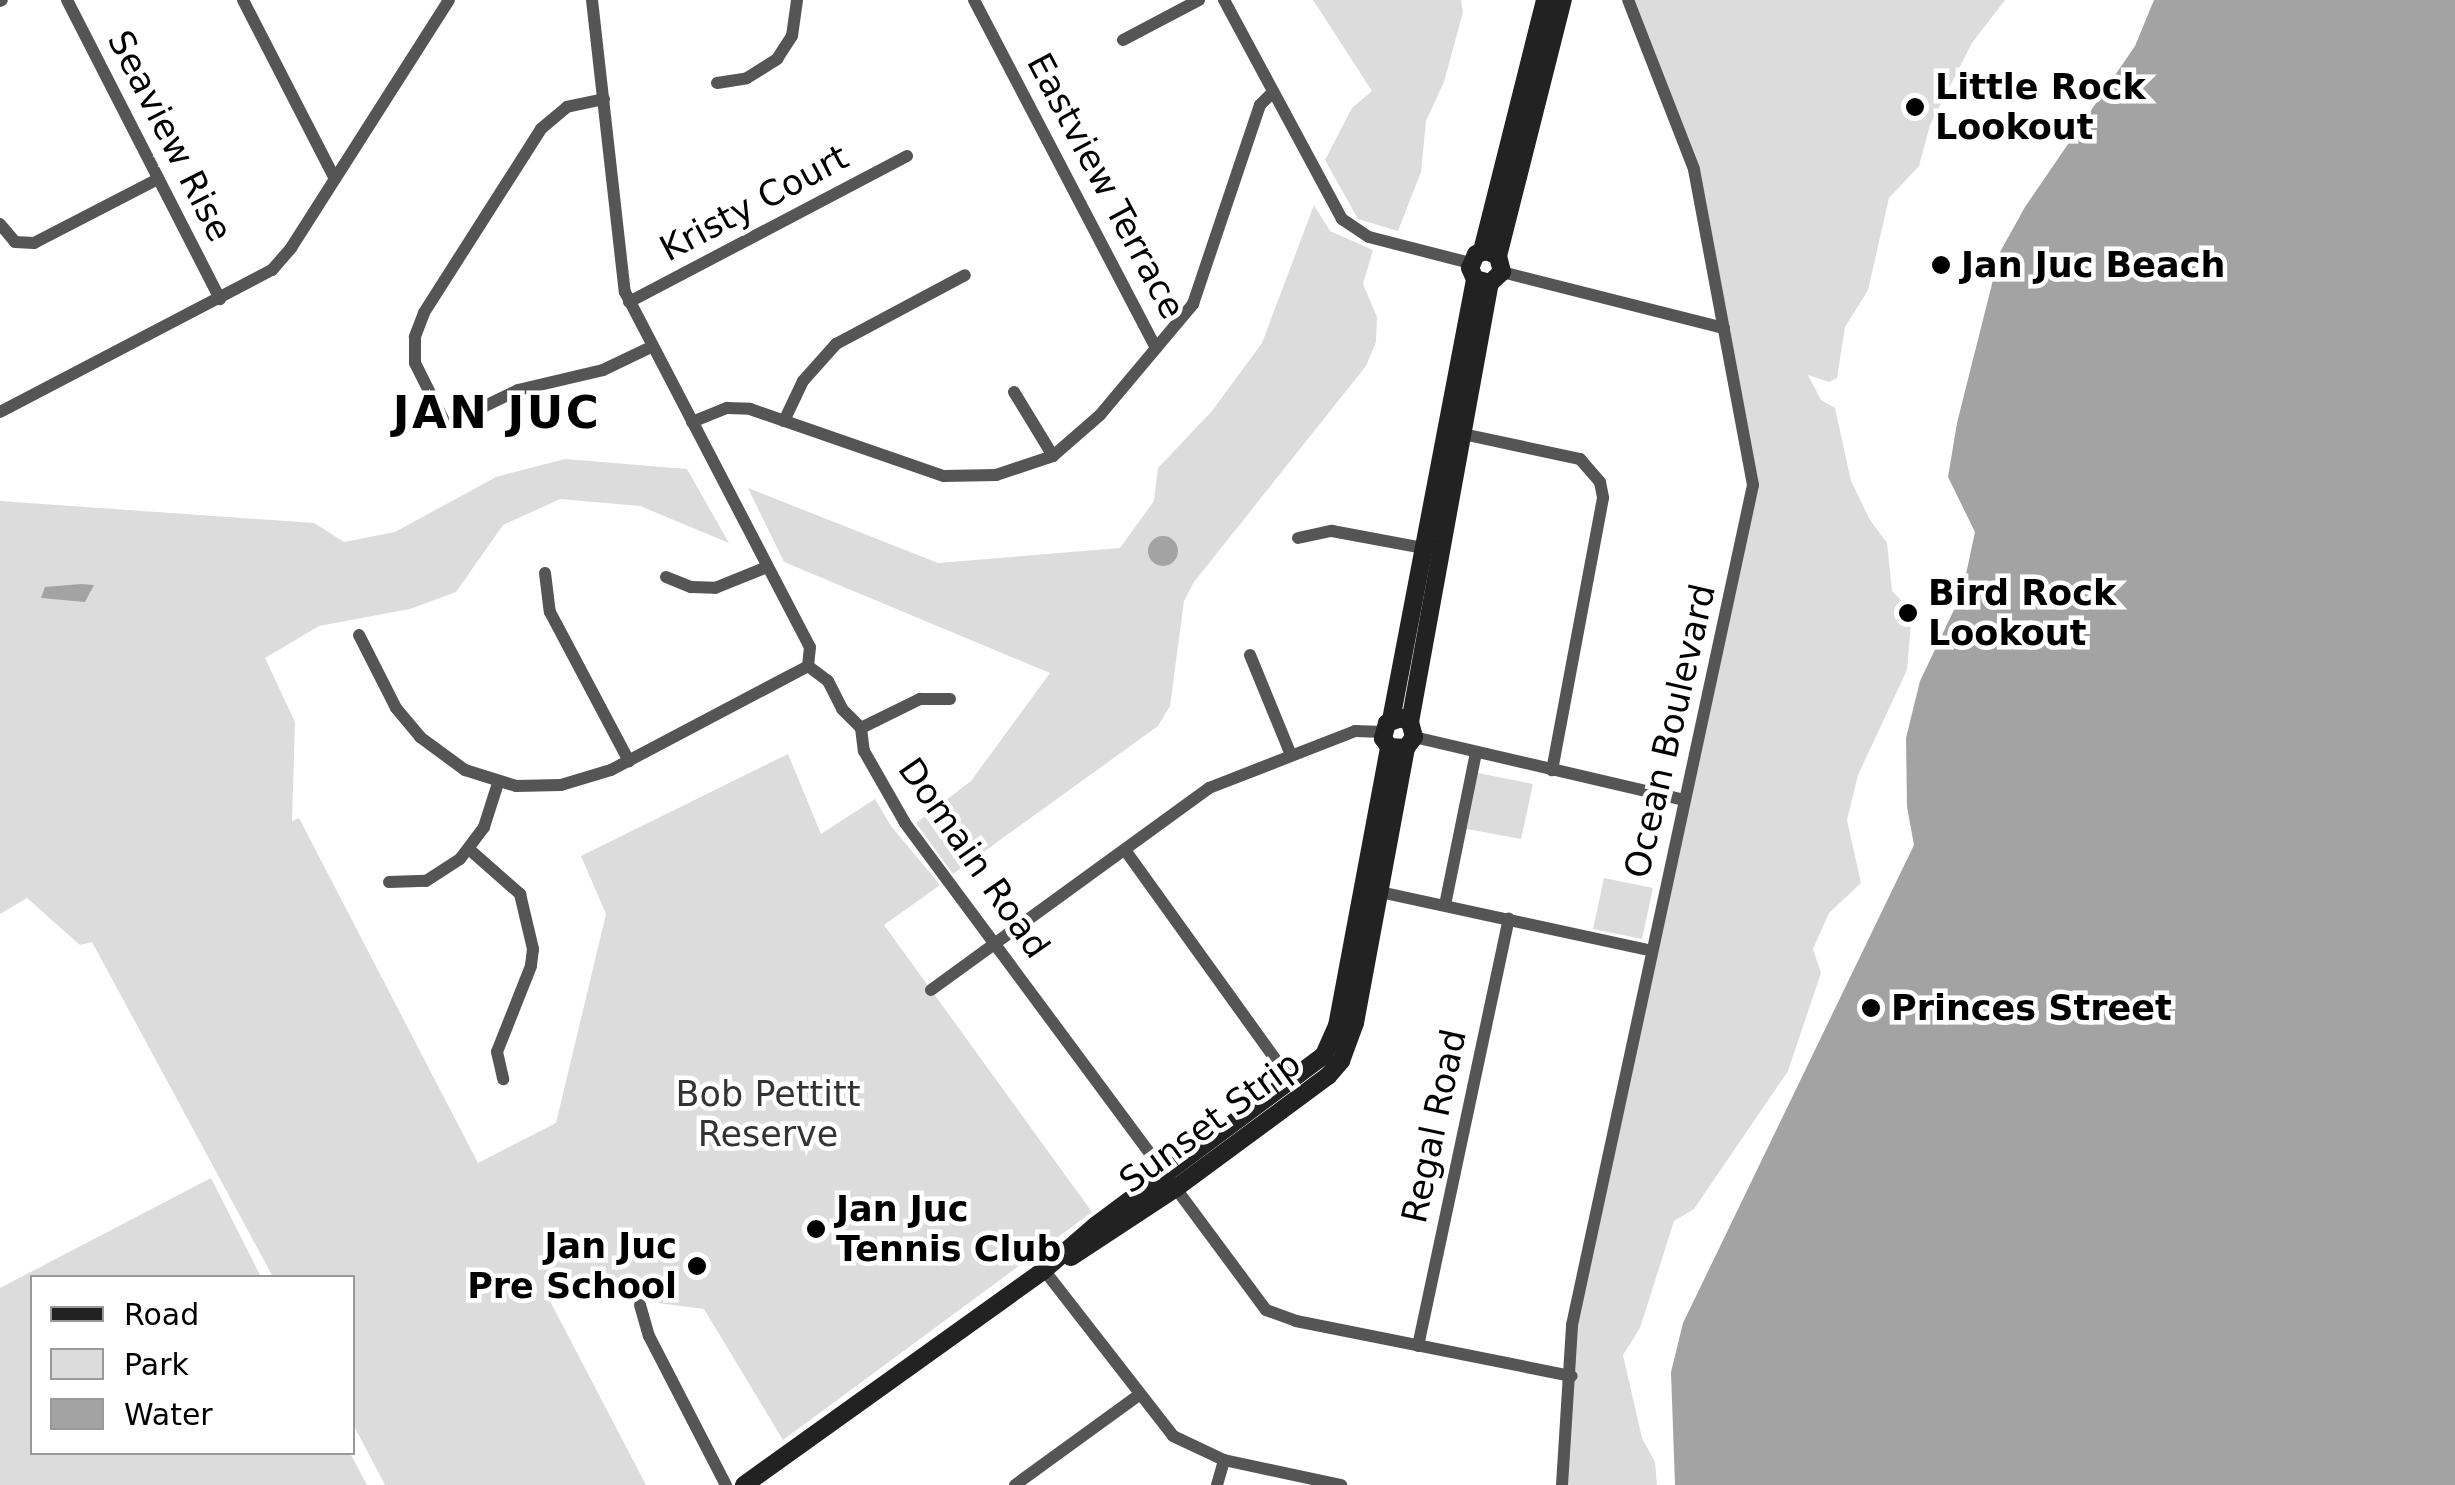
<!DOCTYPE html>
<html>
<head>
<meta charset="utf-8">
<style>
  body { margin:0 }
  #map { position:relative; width:2455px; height:1485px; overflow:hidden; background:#fff; font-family:"DejaVu Sans",sans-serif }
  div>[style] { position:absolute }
  .green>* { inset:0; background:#dcdcdc }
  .water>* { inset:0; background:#a3a3a3 }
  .round { border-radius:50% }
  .street>* { height:12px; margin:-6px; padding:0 6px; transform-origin:6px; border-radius:6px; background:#555 }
  .secondary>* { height:18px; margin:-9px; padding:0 9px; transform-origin:9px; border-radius:9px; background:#222 }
  .dots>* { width:28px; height:28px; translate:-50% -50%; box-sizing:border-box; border:5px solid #fff; border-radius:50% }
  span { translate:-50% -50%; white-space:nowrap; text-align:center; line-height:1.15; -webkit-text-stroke:9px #fff; paint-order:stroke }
  .poi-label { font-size:35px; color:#000; font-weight:700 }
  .left { translate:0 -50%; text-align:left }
  .right { translate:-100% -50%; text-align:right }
  .street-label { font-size:35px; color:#000 }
  .park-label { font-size:35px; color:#333 }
  .district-label { font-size:45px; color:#000; font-weight:700; letter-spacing:2.5px }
  .legend { position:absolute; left:30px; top:1275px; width:325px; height:180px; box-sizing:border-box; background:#fff; border:2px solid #999; margin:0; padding:12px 18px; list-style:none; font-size:30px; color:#000 }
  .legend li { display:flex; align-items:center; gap:20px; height:50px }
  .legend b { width:50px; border:2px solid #999 }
</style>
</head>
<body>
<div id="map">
  <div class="green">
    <i style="clip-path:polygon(1313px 0,1461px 0,1463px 12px,1444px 82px,1426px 121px,1421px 172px,1398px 231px,1358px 219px,1325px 160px,1352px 108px,1372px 91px)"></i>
    <i style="clip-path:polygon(1628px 0,2005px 0,1972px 43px,1930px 125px,1919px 166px,1889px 198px,1868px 290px,1845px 327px,1837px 378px,1829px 382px,1808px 375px,1821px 400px,1835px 408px,1851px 481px,1870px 520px,1887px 543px,1892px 591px,1912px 611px,1907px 670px,1858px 775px,1847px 820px,1861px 883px,1829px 913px,1813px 949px,1821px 973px,1788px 1071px,1694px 1209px,1674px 1221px,1640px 1328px,1623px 1355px,1642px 1438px,1655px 1462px,1657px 1485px,1562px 1485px,1570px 1351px,1751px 507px,1694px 169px)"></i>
    <i style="clip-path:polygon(1314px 205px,1330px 231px,1373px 250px,1363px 284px,1377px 317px,1376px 342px,1366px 366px,1194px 582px,1184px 601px,1170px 706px,1158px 726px,953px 874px,916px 823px,971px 781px,1050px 673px,784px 562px,748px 488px,938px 563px,1120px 548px,1154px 501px,1158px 468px,1212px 411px,1262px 343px)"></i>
    <i style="clip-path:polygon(565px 459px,687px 469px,729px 543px,640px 506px,560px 499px,503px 525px,456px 592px,410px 609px,319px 626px,265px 658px,295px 722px,292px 821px,299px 818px,478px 1163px,556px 1123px,606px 914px,581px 856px,788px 754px,821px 834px,875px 799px,891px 826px,940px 885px,884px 925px,1092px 1212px,783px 1440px,704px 1309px,650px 1302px,630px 1284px,598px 1276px,550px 1301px,646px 1485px,385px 1485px,353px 1424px,352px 1278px,273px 1277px,92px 942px,80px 945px,27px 898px,0 914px,0 501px,314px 523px,344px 542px,395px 532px,496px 477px)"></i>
    <i style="clip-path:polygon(1478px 773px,1533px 784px,1521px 839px,1467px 829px)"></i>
    <i style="clip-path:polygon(1604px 878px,1653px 888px,1642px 939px,1593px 929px)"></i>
    <i style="clip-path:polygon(211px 1178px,261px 1277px,32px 1278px,32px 1452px,350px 1453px,367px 1485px,0 1485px,0 1288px)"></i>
  </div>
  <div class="water">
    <i style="clip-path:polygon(2154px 0,2455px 0,2455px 1485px,1675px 1485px,1671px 1372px,1683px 1323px,1914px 845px,1907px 807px,1906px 738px,1920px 681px,1962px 593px,1975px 532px,1948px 477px,1957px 423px,2000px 252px,2025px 207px,2135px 46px)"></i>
    <i class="round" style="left:1148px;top:536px;width:30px;height:30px"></i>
    <i style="clip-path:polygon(81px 584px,94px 585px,85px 602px,41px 598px,45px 587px)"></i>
  </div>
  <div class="street">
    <i style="left:67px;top:0;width:336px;rotate:62.9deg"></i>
    <i style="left:243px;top:0;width:201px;rotate:62.8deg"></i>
    <i style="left:592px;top:0;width:294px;rotate:83.6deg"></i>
    <i style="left:625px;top:292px;width:400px;rotate:62.5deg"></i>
    <i style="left:810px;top:647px;width:19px;rotate:96deg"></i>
    <i style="left:808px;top:666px;width:25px;rotate:37deg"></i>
    <i style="left:828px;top:681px;width:31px;rotate:63deg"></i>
    <i style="left:842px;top:709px;width:27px;rotate:45deg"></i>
    <i style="left:861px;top:728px;width:23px;rotate:83deg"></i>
    <i style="left:864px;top:751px;width:83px;rotate:60.3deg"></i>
    <i style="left:905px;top:823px;width:606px;rotate:53.45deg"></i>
    <i style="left:1266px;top:1310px;width:32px;rotate:20deg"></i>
    <i style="left:1296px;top:1321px;width:281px;rotate:11.3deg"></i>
    <i style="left:974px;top:0;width:393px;rotate:62.4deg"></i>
    <i style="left:1224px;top:0;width:249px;rotate:61.7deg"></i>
    <i style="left:1342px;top:219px;width:32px;rotate:34deg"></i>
    <i style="left:1369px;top:237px;width:104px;rotate:14.4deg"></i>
    <i style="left:0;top:1px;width:2px;rotate:-27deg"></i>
    <i style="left:1123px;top:40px;width:86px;rotate:-27.8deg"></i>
    <i style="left:717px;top:83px;width:30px;rotate:-9deg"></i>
    <i style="left:747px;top:78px;width:36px;rotate:-32deg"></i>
    <i style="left:777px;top:59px;width:27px;rotate:-57deg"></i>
    <i style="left:792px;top:36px;width:36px;rotate:-82deg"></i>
    <i style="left:604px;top:99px;width:38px;rotate:168deg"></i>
    <i style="left:567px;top:107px;width:34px;rotate:140deg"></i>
    <i style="left:541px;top:129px;width:218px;rotate:122.5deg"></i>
    <i style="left:424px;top:313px;width:26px;rotate:111deg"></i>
    <i style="left:415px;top:337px;width:26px;rotate:90deg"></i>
    <i style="left:415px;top:363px;width:69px;rotate:63.4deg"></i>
    <i style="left:446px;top:425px;width:80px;rotate:-25.9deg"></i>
    <i style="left:518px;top:390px;width:87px;rotate:-13.2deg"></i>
    <i style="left:603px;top:370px;width:53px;rotate:-25.6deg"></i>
    <i style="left:0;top:224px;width:23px;rotate:50deg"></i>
    <i style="left:15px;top:242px;width:19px;rotate:3deg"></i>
    <i style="left:34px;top:243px;width:140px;rotate:-27.3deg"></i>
    <i style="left:1502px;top:272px;width:229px;rotate:14.2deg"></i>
    <i style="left:629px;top:302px;width:314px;rotate:-27.7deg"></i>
    <i style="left:1014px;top:392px;width:75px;rotate:58.6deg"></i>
    <i style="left:0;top:412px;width:307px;rotate:-27.6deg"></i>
    <i style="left:272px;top:270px;width:29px;rotate:-49deg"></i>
    <i style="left:291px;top:248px;width:294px;rotate:-57.5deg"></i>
    <i style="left:784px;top:421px;width:44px;rotate:-64.6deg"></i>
    <i style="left:803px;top:381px;width:50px;rotate:-48.3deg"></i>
    <i style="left:836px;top:344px;width:146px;rotate:-28.1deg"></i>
    <i style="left:692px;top:422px;width:38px;rotate:-22deg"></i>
    <i style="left:727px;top:408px;width:23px;rotate:2deg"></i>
    <i style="left:750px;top:409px;width:205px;rotate:19.1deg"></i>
    <i style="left:944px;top:476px;width:52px;rotate:-1.1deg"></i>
    <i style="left:996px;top:475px;width:60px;rotate:-18.4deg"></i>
    <i style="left:1053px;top:456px;width:62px;rotate:-41.1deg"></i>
    <i style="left:1100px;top:415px;width:145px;rotate:-50deg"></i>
    <i style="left:1193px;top:304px;width:210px;rotate:-71.4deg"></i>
    <i style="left:1260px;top:105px;width:18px;rotate:-45deg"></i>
    <i style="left:1463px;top:434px;width:120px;rotate:12.1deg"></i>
    <i style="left:1580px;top:459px;width:30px;rotate:49deg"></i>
    <i style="left:1600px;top:482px;width:16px;rotate:79deg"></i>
    <i style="left:1603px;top:498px;width:277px;rotate:100.6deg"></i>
    <i style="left:1298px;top:538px;width:35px;rotate:-12deg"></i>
    <i style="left:1332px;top:531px;width:99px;rotate:10.5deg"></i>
    <i style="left:545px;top:573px;width:39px;rotate:83deg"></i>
    <i style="left:550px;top:612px;width:169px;rotate:62.1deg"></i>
    <i style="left:666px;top:577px;width:27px;rotate:22deg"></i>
    <i style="left:691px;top:587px;width:24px;rotate:2deg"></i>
    <i style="left:715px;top:588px;width:56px;rotate:-22deg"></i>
    <i style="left:359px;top:635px;width:82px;rotate:63.1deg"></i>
    <i style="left:396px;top:708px;width:38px;rotate:50deg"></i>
    <i style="left:420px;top:737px;width:56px;rotate:36.3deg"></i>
    <i style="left:465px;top:770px;width:53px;rotate:17.4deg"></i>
    <i style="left:516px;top:786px;width:45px;rotate:-1.3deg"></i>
    <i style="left:561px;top:785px;width:52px;rotate:-16.7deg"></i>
    <i style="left:611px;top:770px;width:223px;rotate:-27.8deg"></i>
    <i style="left:1250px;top:655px;width:108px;rotate:67.7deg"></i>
    <i style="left:861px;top:728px;width:66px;rotate:-26.2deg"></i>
    <i style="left:920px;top:699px;width:30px"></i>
    <i style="left:1414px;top:737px;width:277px;rotate:13.1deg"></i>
    <i style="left:470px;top:850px;width:67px;rotate:41.3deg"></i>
    <i style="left:520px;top:894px;width:57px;rotate:76.7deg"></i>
    <i style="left:533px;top:949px;width:17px;rotate:97deg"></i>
    <i style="left:531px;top:966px;width:92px;rotate:111.6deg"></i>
    <i style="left:497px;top:1052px;width:28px;rotate:77deg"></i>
    <i style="left:1125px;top:850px;width:286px;rotate:54.3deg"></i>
    <i style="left:389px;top:882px;width:37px;rotate:-2deg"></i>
    <i style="left:426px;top:881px;width:40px;rotate:-32.9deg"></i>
    <i style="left:460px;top:859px;width:40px;rotate:-53deg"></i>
    <i style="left:484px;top:827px;width:46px;rotate:-72.3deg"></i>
    <i style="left:1380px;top:892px;width:278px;rotate:12.2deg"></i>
    <i style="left:1445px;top:905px;width:156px;rotate:-78.5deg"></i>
    <i style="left:931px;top:990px;width:344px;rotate:-36deg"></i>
    <i style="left:1209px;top:788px;width:157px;rotate:-21.3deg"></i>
    <i style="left:1355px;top:731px;width:28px;rotate:2deg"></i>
    <i style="left:1044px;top:1270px;width:210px;rotate:52.1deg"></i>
    <i style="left:1173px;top:1436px;width:56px;rotate:25.2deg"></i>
    <i style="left:1224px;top:1460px;width:120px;rotate:12.1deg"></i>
    <i style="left:640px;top:1305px;width:32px;rotate:74deg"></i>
    <i style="left:649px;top:1336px;width:168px;rotate:62.7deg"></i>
    <i style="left:1418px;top:1346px;width:437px;rotate:-78deg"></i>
    <i style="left:1015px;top:1485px;width:153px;rotate:-36deg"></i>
    <i style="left:1217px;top:1485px;width:26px;rotate:-74deg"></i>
    <i style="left:1562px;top:1485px;width:160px;rotate:-86.4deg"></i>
    <i style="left:1572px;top:1325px;width:859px;rotate:-77.84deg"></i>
    <i style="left:1753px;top:485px;width:321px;rotate:-100.6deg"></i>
    <i style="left:1694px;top:169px;width:181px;rotate:-111.3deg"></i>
  </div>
  <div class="secondary">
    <i style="left:1482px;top:251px;width:259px;rotate:-75.9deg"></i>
    <i style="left:1498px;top:256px;width:12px;rotate:-156deg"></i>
    <i style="left:1487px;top:251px;width:11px;rotate:165deg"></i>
    <i style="left:1476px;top:254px;width:15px;rotate:113deg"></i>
    <i style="left:1470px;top:268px;width:12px;rotate:66deg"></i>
    <i style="left:1475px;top:279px;width:16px;rotate:15deg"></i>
    <i style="left:1490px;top:283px;width:16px;rotate:-43deg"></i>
    <i style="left:1502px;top:272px;width:16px;rotate:-104deg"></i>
    <i style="left:1498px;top:256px;width:264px;rotate:-75.8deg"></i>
    <i style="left:1391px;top:720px;width:449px;rotate:-79.2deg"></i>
    <i style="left:1410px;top:722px;width:10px;rotate:-156deg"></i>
    <i style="left:1401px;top:718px;width:15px;rotate:160deg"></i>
    <i style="left:1387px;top:723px;width:16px;rotate:105deg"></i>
    <i style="left:1383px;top:738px;width:11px;rotate:56deg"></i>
    <i style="left:1389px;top:747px;width:17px;rotate:3deg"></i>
    <i style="left:1406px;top:748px;width:14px;rotate:-54deg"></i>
    <i style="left:1414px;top:737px;width:16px;rotate:-105deg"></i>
    <i style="left:1410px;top:722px;width:446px;rotate:-79.7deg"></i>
    <i style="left:1071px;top:1257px;width:126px;rotate:-33.3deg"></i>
    <i style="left:1176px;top:1188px;width:189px;rotate:-36.4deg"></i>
    <i style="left:1328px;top:1076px;width:20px;rotate:-49deg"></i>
    <i style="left:1341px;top:1061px;width:40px;rotate:-69.8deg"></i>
    <i style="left:1355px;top:1023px;width:280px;rotate:-79.5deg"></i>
    <i style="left:744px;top:1485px;width:369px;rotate:-35.6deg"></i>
    <i style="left:1044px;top:1270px;width:67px;rotate:-40.8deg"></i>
    <i style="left:1095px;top:1226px;width:286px;rotate:-36.7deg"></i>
    <i style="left:1324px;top:1055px;width:32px;rotate:-66deg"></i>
    <i style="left:1337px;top:1026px;width:284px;rotate:-79.4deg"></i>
  </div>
  <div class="dots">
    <i style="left:1915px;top:107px;background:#000"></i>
    <i style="left:1941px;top:265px;background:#000"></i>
    <i style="left:1908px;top:613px;background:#000"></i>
    <i style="left:1871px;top:1008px;background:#000"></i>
    <i style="left:816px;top:1229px;background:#000"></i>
    <i style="left:697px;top:1266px;background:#000"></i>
  </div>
  <div class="poi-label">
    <span class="left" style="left:1935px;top:107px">Little Rock<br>Lookout</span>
    <span class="left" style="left:1961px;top:265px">Jan Juc Beach</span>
    <span class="left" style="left:1928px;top:613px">Bird Rock<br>Lookout</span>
    <span class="left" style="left:1891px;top:1008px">Princes Street</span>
    <span class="left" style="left:836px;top:1229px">Jan Juc<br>Tennis Club</span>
    <span class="right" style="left:677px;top:1266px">Jan Juc<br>Pre School</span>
  </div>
  <div class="street-label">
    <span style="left:170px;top:136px;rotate:63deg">Seaview Rise</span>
    <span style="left:1106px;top:186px;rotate:62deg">Eastview Terrace</span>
    <span style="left:754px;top:203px;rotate:-28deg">Kristy Court</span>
    <span style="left:1670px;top:731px;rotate:-77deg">Ocean Boulevard</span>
    <span style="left:974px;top:858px;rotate:55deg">Domain Road</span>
    <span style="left:1210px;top:1122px;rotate:-36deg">Sunset Strip</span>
    <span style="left:1434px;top:1126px;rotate:-78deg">Regal Road</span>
  </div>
  <div class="park-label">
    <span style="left:768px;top:1114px">Bob Pettitt<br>Reserve</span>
  </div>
  <div class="district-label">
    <span style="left:497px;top:413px">JAN JUC</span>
  </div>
  <ul class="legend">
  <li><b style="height:12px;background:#222"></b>Road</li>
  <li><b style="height:28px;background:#dcdcdc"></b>Park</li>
  <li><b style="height:28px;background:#a3a3a3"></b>Water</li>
  </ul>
</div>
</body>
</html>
